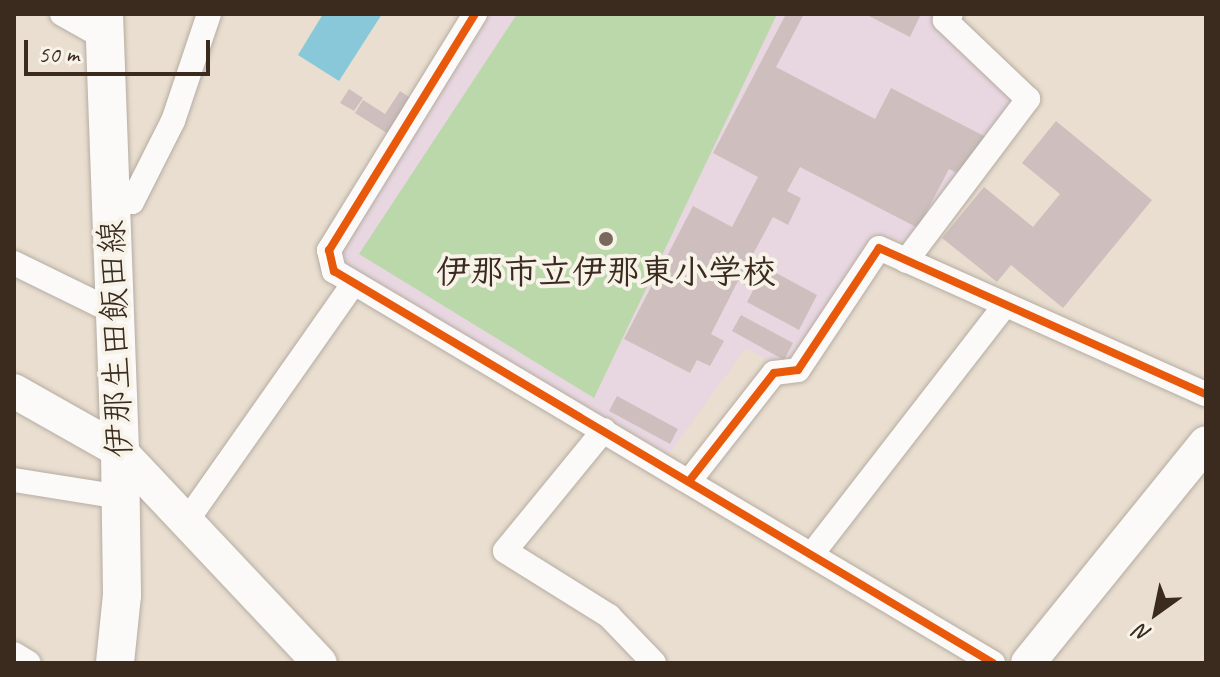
<!DOCTYPE html>
<html>
<head>
<meta charset="utf-8">
<style>
  body { margin:0 }
  #map { position:relative; width:1220px; height:677px; overflow:hidden; background:#e9decf; font-family:Caveat,"Klee One",sans-serif }
  div>[style] { position:absolute }
  .built>* { inset:0; background:#e8d7e1 }
  .green>* { inset:0; background:#bad8a9 }
  .water>* { inset:0; background:#88c8d9 }
  .building>* { inset:0; background:#cebfbe }
  .roads { filter:drop-shadow(0 0 2px #b5aca2) drop-shadow(0 0 2px #b5aca2) }
  .street>* { height:24px; margin:-12px; padding:0 12px; transform-origin:12px; border-radius:12px; background:#fcfaf8 }
  .secondary>* { height:34px; margin:-17px; padding:0 17px; transform-origin:17px; border-radius:17px; background:#fcfaf8 }
  .primary>* { height:38px; margin:-19px; padding:0 19px; transform-origin:19px; border-radius:19px; background:#fcfaf8 }
  .cycleway>* { height:8px; margin:-4px; padding:0 4px; transform-origin:4px; border-radius:4px; background:#e8590c }
  .dots>* { width:22px; height:22px; translate:-50% -50%; box-sizing:border-box; border:4px solid #f7f3e8; border-radius:50% }
  span { translate:-50% -50%; white-space:nowrap; text-align:center; line-height:1.15; -webkit-text-stroke:8px #f7f3e8; paint-order:stroke }
  .poi-label { font-size:34px; color:#3b2a1e; font-weight:700 }
  .street-label { font-size:34px; color:#3b2a1e }
  .frame { position:absolute; inset:0; border:16px solid #3b2a1e; pointer-events:none }
  .north { position:absolute; left:1116px; top:573px; width:80px; height:80px; -webkit-text-stroke:6px #f7f3e8; paint-order:stroke; rotate:213deg; font-size:22px; font-weight:700; line-height:32px; text-align:center; color:#3b2a1e }
  .north::after { content:''; display:block; margin:auto; width:28px; height:36px; background:#3b2a1e; clip-path:polygon(50% 0,100% 100%,50% 72%,0 100%) }
  .scale { position:absolute; left:24px; top:40px; width:186px; height:36px; box-sizing:border-box; border:4px solid #3b2a1e; border-top:0; padding-left:10px; font-size:24px; line-height:28px; white-space:nowrap; color:#3b2a1e; -webkit-text-stroke:6px #f7f3e8; paint-order:stroke }
</style>
</head>
<body>
<div id="map">
  <div class="built">
    <i style="clip-path:polygon(484px 14px,944px 14px,1020px 102px,910px 243px,873px 234px,794px 360px,774px 364px,746px 348px,669px 454px,345px 268px,338px 244px)"></i>
  </div>
  <div class="green">
    <i style="clip-path:polygon(517px 14px,777px 14px,594px 398px,359px 254px)"></i>
  </div>
  <div class="water">
    <i style="clip-path:polygon(323px 14px,382px 14px,339px 81px,298px 55px)"></i>
  </div>
  <div class="building">
    <i style="clip-path:polygon(786px 14px,804px 14px,776px 67px,875px 119px,891px 88px,986px 137px,965px 177px,949px 169px,918px 228px,800px 167px,787px 191px,801px 198px,788px 225px,773px 217px,752px 256px,766px 263px,752px 289px,738px 281px,711px 334px,724px 341px,710px 366px,697px 360px,690px 373px,624px 339px,693px 206px,732px 227px,758px 177px,713px 153px)"></i>
    <i style="clip-path:polygon(865px 14px,921px 14px,910px 37px)"></i>
    <i style="clip-path:polygon(349px 89px,363px 98px,354px 111px,340px 103px)"></i>
    <i style="clip-path:polygon(400px 91px,412px 99px,390px 135px,355px 113px,363px 100px,385px 114px)"></i>
    <i style="clip-path:polygon(1056px 121px,1152px 200px,1063px 308px,1011px 265px,997px 282px,942px 238px,984px 187px,1033px 227px,1060px 194px,1022px 163px)"></i>
    <i style="clip-path:polygon(765px 267px,817px 295px,799px 330px,747px 302px)"></i>
    <i style="clip-path:polygon(741px 315px,793px 343px,784px 360px,732px 331px)"></i>
    <i style="clip-path:polygon(617px 396px,678px 429px,670px 444px,609px 411px)"></i>
  </div>
  <div class="roads">
    <div class="street">
      <i style="left:62px;top:14px;width:47px;rotate:29.3deg"></i>
      <i style="left:475px;top:14px;width:278px;rotate:121.7deg"></i>
      <i style="left:329px;top:250px;width:22px;rotate:77deg"></i>
      <i style="left:334px;top:271px;width:767px;rotate:30.75deg"></i>
      <i style="left:110px;top:199px;width:22px;rotate:8deg"></i>
      <i style="left:132px;top:202px;width:91px;rotate:-63.2deg"></i>
      <i style="left:173px;top:121px;width:113px;rotate:-71.4deg"></i>
      <i style="left:906px;top:261px;width:203px;rotate:-53deg"></i>
      <i style="left:1028px;top:99px;width:115px;rotate:-136.4deg"></i>
      <i style="left:945px;top:20px;width:8px;rotate:-45deg"></i>
      <i style="left:14px;top:263px;width:111px;rotate:26.1deg"></i>
      <i style="left:604px;top:430px;width:156px;rotate:129.3deg"></i>
      <i style="left:505px;top:551px;width:123px;rotate:32deg"></i>
      <i style="left:609px;top:616px;width:65px;rotate:46.2deg"></i>
      <i style="left:14px;top:480px;width:107px;rotate:9.1deg"></i>
      <i style="left:690px;top:480px;width:136px;rotate:-51.9deg"></i>
      <i style="left:774px;top:373px;width:24px;rotate:-7deg"></i>
      <i style="left:798px;top:370px;width:146px;rotate:-56.4deg"></i>
      <i style="left:879px;top:248px;width:358px;rotate:24.1deg"></i>
      <i style="left:188px;top:519px;width:285px;rotate:-54.9deg"></i>
      <i style="left:812px;top:554px;width:315px;rotate:-52.2deg"></i>
      <i style="left:14px;top:654px;width:17px;rotate:31deg"></i>
    </div>
    <div class="secondary">
      <i style="left:14px;top:391px;width:122px;rotate:29.5deg"></i>
      <i style="left:120px;top:451px;width:291px;rotate:46.7deg"></i>
      <i style="left:1028px;top:663px;width:283px;rotate:-51deg"></i>
    </div>
    <div class="primary">
      <i style="left:104px;top:14px;width:437px;rotate:87.9deg"></i>
      <i style="left:120px;top:451px;width:144px;rotate:89.2deg"></i>
      <i style="left:122px;top:595px;width:68px;rotate:95.9deg"></i>
    </div>
  </div>
  <div class="cycleway">
    <i style="left:475px;top:14px;width:278px;rotate:121.7deg"></i>
    <i style="left:329px;top:250px;width:22px;rotate:77deg"></i>
    <i style="left:334px;top:271px;width:767px;rotate:30.75deg"></i>
    <i style="left:690px;top:480px;width:136px;rotate:-51.9deg"></i>
    <i style="left:774px;top:373px;width:24px;rotate:-7deg"></i>
    <i style="left:798px;top:370px;width:146px;rotate:-56.4deg"></i>
    <i style="left:879px;top:248px;width:358px;rotate:24.1deg"></i>
  </div>
  <div class="dots">
    <i style="left:606px;top:239px;background:#78695c"></i>
  </div>
  <div class="poi-label">
    <span style="left:606px;top:272px">伊那市立伊那東小学校</span>
  </div>
  <div class="street-label">
    <span style="left:115px;top:339px;rotate:-92deg">伊那生田飯田線</span>
  </div>
  <div class="frame"></div>
  <div class="north">N</div>
  <div class="scale">50 m</div>
</div>
</body>
</html>
